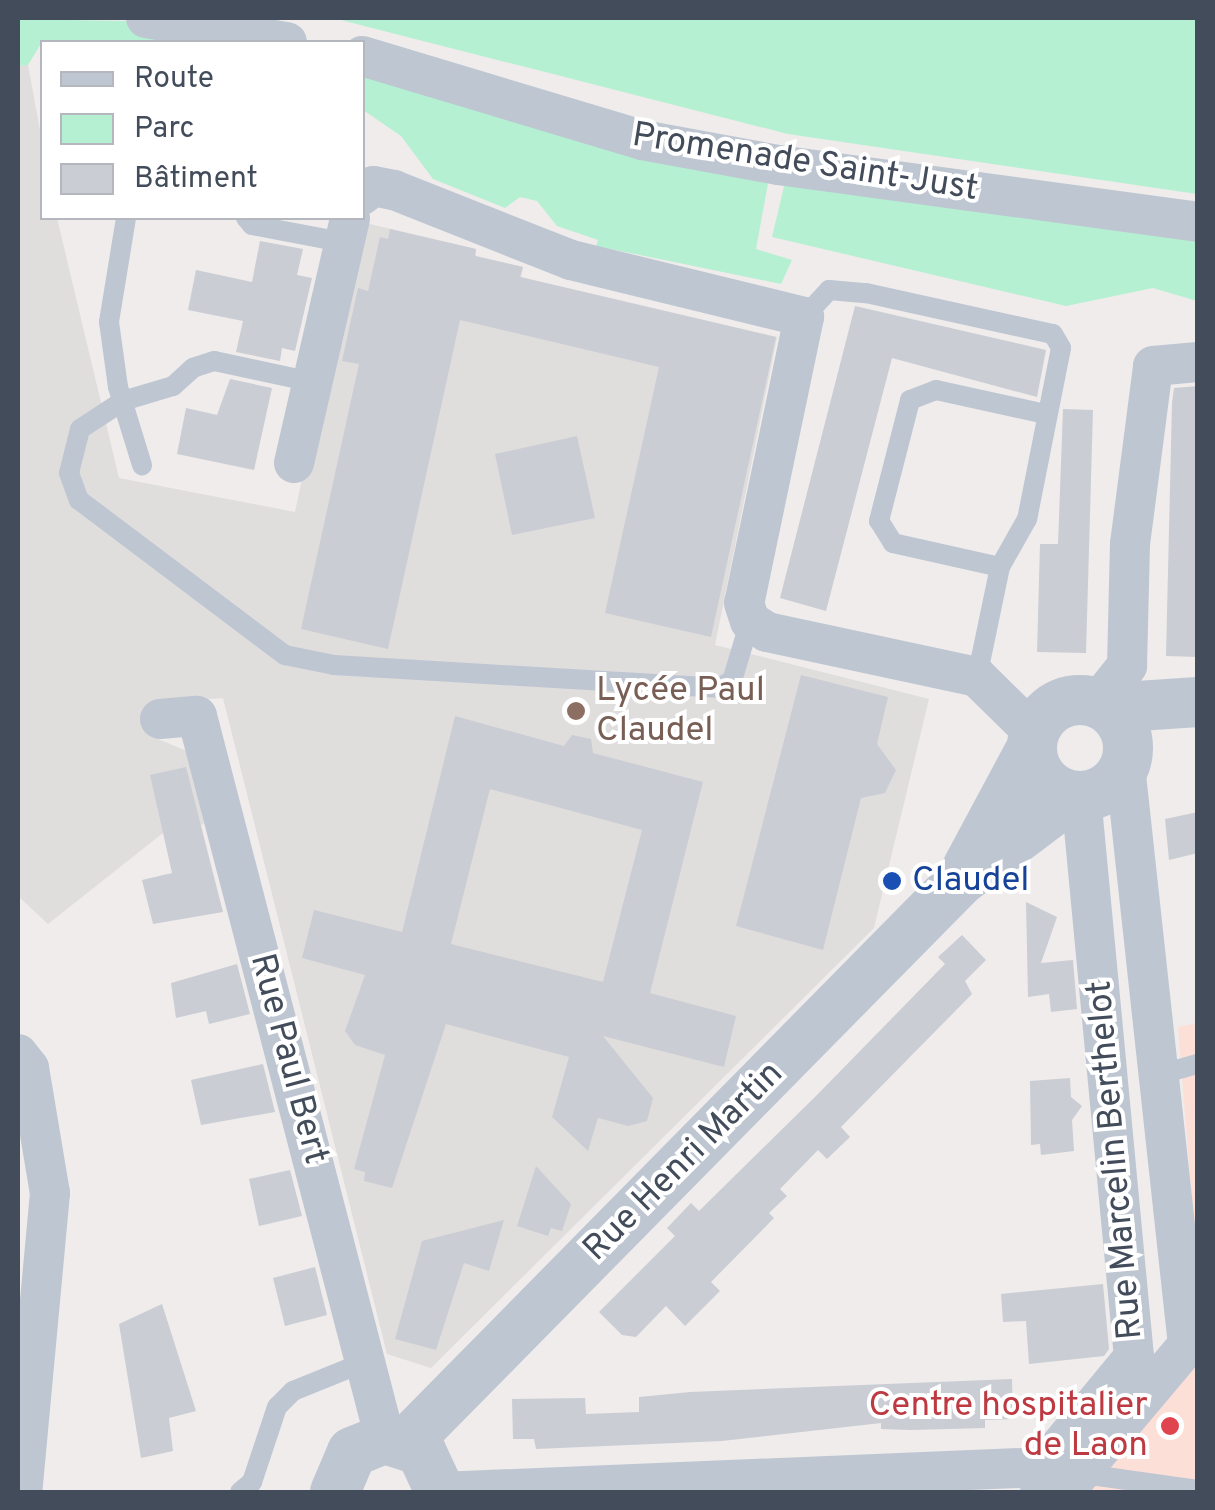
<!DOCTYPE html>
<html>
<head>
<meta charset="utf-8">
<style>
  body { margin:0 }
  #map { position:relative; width:1215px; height:1510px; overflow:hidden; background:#efeceb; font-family:Overpass,sans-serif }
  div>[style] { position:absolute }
  .education>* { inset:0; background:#e0dddd }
  .medical>* { inset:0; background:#fce0d8 }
  .green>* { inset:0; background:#b6f0d3 }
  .building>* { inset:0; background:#cacdd4 }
  .service>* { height:20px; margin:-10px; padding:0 10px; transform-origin:10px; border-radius:10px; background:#bec6d2 }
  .minor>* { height:40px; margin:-20px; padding:0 20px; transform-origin:20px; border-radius:20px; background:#bec6d2 }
  .tertiary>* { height:50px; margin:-25px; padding:0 25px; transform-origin:25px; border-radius:25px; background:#bec6d2 }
  .tertiary>.ring { margin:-25px; padding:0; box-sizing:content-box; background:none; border:50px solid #bec6d2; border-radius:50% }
  .dots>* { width:28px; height:28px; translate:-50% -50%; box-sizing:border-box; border:5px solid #fff; border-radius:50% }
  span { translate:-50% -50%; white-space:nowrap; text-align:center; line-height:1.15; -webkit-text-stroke:8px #fff; paint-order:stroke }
  .street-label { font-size:35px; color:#434c5a }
  .education-label { font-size:35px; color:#785e54 }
  .left { translate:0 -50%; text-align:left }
  .transit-label { font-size:35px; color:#164399 }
  .health-label { font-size:35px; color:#be3a42 }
  .right { translate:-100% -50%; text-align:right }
  .frame { position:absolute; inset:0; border:20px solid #434c5a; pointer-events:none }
  .legend { position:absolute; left:40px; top:40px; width:325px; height:180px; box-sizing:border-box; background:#fff; border:2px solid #b4b7bd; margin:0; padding:12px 18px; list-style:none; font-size:30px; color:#434c5a }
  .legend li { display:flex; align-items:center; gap:20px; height:50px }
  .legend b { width:50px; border:2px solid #b4b7bd }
</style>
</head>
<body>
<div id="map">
  <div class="education">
    <i style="clip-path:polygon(28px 65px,42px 141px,42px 218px,57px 218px,119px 478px,295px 512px,357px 221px,476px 249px,476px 256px,523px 267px,521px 277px,777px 337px,715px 645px,929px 699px,874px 928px,431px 1368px,387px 1354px,223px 698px,163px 703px,160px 719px,158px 739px,189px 752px,204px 824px,163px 833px,48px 924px,18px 896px,18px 66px)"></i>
  </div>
  <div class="medical">
    <i style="clip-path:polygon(1197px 1023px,1197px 1261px,1178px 1027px)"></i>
    <i style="clip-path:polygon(1197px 1359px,1197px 1492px,1087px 1492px)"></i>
  </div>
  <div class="green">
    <i style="clip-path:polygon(333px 18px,1197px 18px,1197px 194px,788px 134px)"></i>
    <i style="clip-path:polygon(18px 19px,127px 21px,251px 42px,42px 42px,28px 65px,18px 66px)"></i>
    <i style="clip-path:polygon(362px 63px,769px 178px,756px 249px,792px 260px,781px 284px,596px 246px,598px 240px,557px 226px,537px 201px,520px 197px,505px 208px,433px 179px,401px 136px,363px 110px)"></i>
    <i style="clip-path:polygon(786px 178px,1197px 237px,1197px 301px,1153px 288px,1066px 306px,772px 237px)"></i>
  </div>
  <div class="building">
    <i style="clip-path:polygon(390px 229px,476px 249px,475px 256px,523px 267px,520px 277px,776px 337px,711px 637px,605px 613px,659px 367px,460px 320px,388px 649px,301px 629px,359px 364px,342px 361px,358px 288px,368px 291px,380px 237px,388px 239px)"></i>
    <i style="clip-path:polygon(260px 241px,303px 249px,297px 275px,312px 278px,295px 351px,282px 348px,280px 361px,236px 352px,243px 321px,188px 310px,196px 270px,252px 282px)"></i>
    <i style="clip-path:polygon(855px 306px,1046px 350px,1037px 397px,892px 358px,826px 611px,780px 598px)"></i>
    <i style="clip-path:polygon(230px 379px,272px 388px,254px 470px,177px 454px,186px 408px,217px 415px)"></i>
    <i style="clip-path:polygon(1198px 386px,1198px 657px,1166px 656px,1172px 403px,1174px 388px)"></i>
    <i style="clip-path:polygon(1063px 409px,1093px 410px,1086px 653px,1037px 652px,1040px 544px,1058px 544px)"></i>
    <i style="clip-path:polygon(577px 436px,595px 518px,512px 535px,495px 454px)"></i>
    <i style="clip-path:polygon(801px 675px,888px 697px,877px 744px,896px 770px,885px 793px,861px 798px,823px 950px,736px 926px)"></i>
    <i style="clip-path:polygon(evenodd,455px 716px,564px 746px,572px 735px,591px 739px,593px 753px,703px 782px,650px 993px,736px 1016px,724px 1067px,603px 1036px,653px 1098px,647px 1121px,628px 1126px,598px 1118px,588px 1151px,552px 1117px,569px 1057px,446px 1024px,392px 1188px,364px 1181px,365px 1172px,354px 1169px,385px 1055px,355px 1045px,345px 1031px,365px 975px,302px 958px,314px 910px,402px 932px,455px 716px,490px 789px,642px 830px,603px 982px,451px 944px,490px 789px)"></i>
    <i style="clip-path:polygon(186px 767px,223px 912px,153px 924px,142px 880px,172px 873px,150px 775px)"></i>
    <i style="clip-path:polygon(1198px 812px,1198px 853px,1169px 860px,1165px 819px)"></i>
    <i style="clip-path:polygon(1026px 902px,1057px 917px,1041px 963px,1073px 960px,1077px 1009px,1051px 1012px,1049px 994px,1028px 997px)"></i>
    <i style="clip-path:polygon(962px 935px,986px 960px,965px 981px,972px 994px,841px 1127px,850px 1137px,827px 1159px,818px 1150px,780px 1189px,787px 1196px,769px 1213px,774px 1218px,711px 1282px,720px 1291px,685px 1326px,666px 1306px,636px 1337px,622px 1335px,599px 1312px,675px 1236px,667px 1228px,691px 1203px,699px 1211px,818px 1094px,945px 964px,938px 957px)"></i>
    <i style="clip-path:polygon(237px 964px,250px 1014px,209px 1024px,206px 1011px,176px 1018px,171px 983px)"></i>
    <i style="clip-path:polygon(263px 1064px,275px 1112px,201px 1125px,191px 1080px)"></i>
    <i style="clip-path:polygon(1070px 1078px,1071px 1097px,1082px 1106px,1072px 1120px,1074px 1151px,1041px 1155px,1040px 1144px,1031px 1145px,1030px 1081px)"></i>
    <i style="clip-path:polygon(536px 1166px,571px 1204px,562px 1231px,551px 1228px,548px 1236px,517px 1226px)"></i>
    <i style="clip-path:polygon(290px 1170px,302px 1216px,259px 1226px,249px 1179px)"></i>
    <i style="clip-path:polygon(504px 1220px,489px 1271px,464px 1263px,436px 1350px,395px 1339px,422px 1241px)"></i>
    <i style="clip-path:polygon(315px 1267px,327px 1315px,285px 1326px,273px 1278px)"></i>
    <i style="clip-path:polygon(1103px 1284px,1109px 1349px,1104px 1356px,1029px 1364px,1026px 1321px,1003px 1322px,1001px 1294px)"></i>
    <i style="clip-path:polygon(162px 1304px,196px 1411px,169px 1418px,173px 1451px,141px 1458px,119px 1324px)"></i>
    <i style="clip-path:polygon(1012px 1379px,1013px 1419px,985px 1420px,985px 1428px,911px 1430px,881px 1429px,881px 1423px,722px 1441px,536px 1449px,534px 1439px,513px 1439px,512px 1399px,585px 1398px,586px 1414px,639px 1412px,639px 1397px,690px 1392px)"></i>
  </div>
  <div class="service">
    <i style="left:126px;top:218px;width:105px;rotate:99.3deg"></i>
    <i style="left:109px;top:322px;width:66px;rotate:82.1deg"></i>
    <i style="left:118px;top:387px;width:82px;rotate:72.9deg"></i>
    <i style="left:246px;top:218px;width:9px;rotate:49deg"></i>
    <i style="left:252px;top:225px;width:92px;rotate:10.7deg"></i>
    <i style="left:804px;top:317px;width:37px;rotate:-47deg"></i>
    <i style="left:829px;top:290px;width:37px;rotate:5deg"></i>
    <i style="left:866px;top:293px;width:191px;rotate:12.4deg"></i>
    <i style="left:1053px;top:334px;width:16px;rotate:60deg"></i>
    <i style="left:1061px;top:348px;width:174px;rotate:101.2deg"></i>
    <i style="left:1027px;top:519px;width:55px;rotate:119.4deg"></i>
    <i style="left:1000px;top:567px;width:112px;rotate:101.8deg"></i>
    <i style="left:312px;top:382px;width:100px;rotate:-167.9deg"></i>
    <i style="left:214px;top:361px;width:22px;rotate:162deg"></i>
    <i style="left:193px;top:368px;width:27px;rotate:138deg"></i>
    <i style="left:173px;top:386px;width:52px;rotate:163.3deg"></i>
    <i style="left:123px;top:401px;width:51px;rotate:146.9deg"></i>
    <i style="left:80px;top:429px;width:45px;rotate:104deg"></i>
    <i style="left:69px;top:473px;width:29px;rotate:70deg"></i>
    <i style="left:79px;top:500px;width:258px;rotate:37deg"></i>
    <i style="left:285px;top:655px;width:50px;rotate:11.5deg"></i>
    <i style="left:334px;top:665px;width:385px;rotate:3.4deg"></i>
    <i style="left:718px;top:688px;width:16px;rotate:-27deg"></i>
    <i style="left:732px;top:681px;width:63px;rotate:-73.3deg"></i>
    <i style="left:1000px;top:567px;width:110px;rotate:-167.4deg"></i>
    <i style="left:893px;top:543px;width:26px;rotate:-122deg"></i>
    <i style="left:879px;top:521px;width:125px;rotate:-75.6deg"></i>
    <i style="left:910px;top:400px;width:28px;rotate:-21deg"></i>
    <i style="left:936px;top:390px;width:112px;rotate:12.4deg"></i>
    <i style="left:1162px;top:1074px;width:37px;rotate:-16deg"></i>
    <i style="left:1084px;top:1474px;width:115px;rotate:8deg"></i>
    <i style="left:240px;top:1492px;width:16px;rotate:-40deg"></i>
    <i style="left:252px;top:1482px;width:79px;rotate:-71.6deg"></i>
    <i style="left:277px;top:1407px;width:23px;rotate:-45deg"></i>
    <i style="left:293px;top:1391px;width:80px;rotate:-22.1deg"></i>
  </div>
  <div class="minor">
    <i style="left:146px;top:18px;width:143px;rotate:9.7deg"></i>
    <i style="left:362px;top:56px;width:292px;rotate:16.7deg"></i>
    <i style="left:642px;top:140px;width:138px;rotate:10.4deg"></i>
    <i style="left:778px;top:165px;width:424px;rotate:7.7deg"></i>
    <i style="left:362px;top:195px;width:14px;rotate:-39deg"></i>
    <i style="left:373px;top:186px;width:21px;rotate:11deg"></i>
    <i style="left:394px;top:190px;width:190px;rotate:21.6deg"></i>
    <i style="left:571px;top:260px;width:240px;rotate:13.7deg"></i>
    <i style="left:804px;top:317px;width:292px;rotate:101.8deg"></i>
    <i style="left:744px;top:603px;width:19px;rotate:72deg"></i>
    <i style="left:750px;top:621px;width:20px;rotate:33deg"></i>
    <i style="left:767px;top:632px;width:215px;rotate:12.1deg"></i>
    <i style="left:977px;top:677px;width:80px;rotate:44.5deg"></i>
    <i style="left:294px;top:463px;width:251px;rotate:-77.1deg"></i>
    <i style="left:1097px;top:703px;width:48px;rotate:-51deg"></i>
    <i style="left:1127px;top:666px;width:122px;rotate:-88.6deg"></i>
    <i style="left:1130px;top:544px;width:179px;rotate:-82.6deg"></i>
    <i style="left:1153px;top:366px;width:45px;rotate:-5.1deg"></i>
    <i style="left:160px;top:719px;width:37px;rotate:-5deg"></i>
    <i style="left:197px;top:716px;width:747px;rotate:75.42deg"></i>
    <i style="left:18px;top:1054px;width:18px;rotate:52deg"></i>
    <i style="left:29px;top:1068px;width:127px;rotate:80.5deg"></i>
    <i style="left:50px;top:1193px;width:300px;rotate:95.3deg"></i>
    <i style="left:440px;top:1492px;width:604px;rotate:-2.37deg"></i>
    <i style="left:1043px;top:1467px;width:27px;rotate:8deg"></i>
    <i style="left:1040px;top:1492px;width:25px;rotate:-83deg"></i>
    <i style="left:1043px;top:1467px;width:143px;rotate:-50.4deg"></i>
    <i style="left:1134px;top:1357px;width:563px;rotate:-95.4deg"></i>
    <i style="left:1064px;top:1492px;width:192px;rotate:-49.9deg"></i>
    <i style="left:1188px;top:1345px;width:582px;rotate:-96.21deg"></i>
  </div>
  <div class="tertiary">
    <i class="ring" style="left:1032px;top:700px;width:46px;height:46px"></i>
    <i style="left:1108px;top:708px;width:90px;rotate:-3.8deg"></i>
    <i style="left:967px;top:868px;width:137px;rotate:-61.8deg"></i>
    <i style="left:407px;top:1442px;width:788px;rotate:-45.41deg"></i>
    <i style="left:960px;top:881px;width:141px;rotate:-37deg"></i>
    <i style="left:335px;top:1492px;width:43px;rotate:-67deg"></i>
    <i style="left:352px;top:1452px;width:35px;rotate:-22deg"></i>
    <i style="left:385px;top:1439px;width:38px;rotate:18deg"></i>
    <i style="left:421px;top:1451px;width:45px;rotate:65.1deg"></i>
  </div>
  <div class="dots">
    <i style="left:576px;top:711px;background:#8d6e63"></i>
    <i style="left:892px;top:881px;background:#1a4fb4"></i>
    <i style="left:1170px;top:1426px;background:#e0444e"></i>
  </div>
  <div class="street-label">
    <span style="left:805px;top:163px;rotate:9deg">Promenade Saint-Just</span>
    <span style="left:288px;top:1059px;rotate:75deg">Rue Paul Bert</span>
    <span style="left:1116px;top:1160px;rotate:-95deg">Rue Marcelin Berthelot</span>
    <span style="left:684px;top:1162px;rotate:-45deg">Rue Henri Martin</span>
  </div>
  <div class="education-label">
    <span class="left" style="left:596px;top:711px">Lycée Paul<br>Claudel</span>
  </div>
  <div class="transit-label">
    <span class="left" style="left:912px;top:881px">Claudel</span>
  </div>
  <div class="health-label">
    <span class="right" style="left:1148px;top:1426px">Centre hospitalier<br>de Laon</span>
  </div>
  <div class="frame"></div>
  <ul class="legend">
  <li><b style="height:12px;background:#bec6d2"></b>Route</li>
  <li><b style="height:28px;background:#b6f0d3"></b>Parc</li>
  <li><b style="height:28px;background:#cacdd4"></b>Bâtiment</li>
  </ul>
</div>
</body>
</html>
